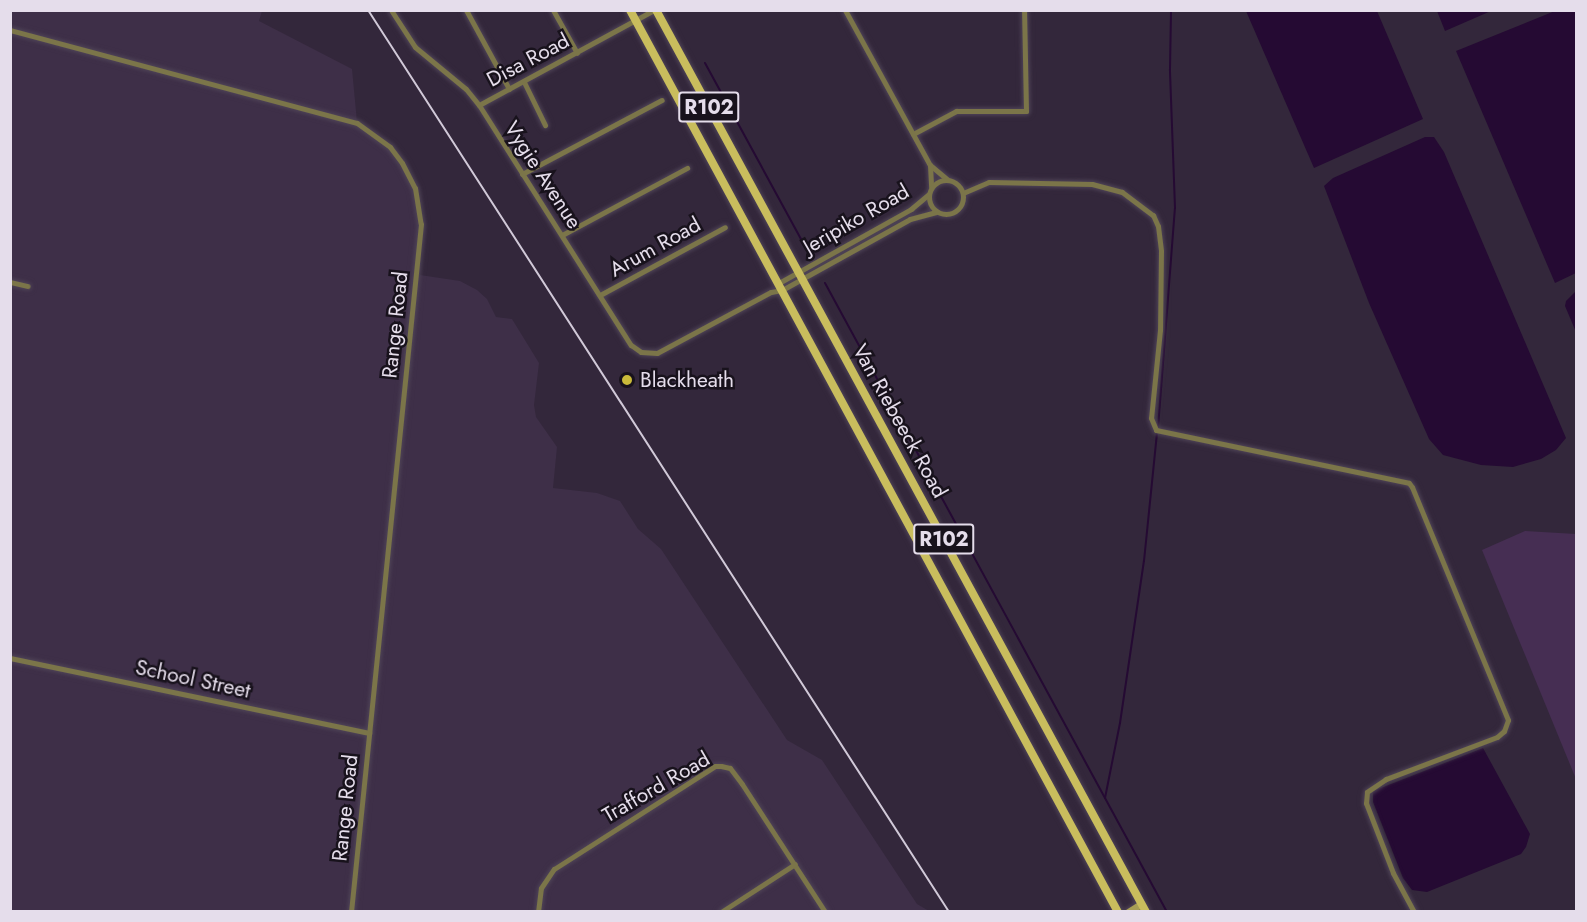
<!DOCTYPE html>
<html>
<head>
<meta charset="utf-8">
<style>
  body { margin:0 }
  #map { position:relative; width:1587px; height:922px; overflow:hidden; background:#33273b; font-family:Jost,sans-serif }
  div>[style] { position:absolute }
  .built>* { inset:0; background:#3e2f48 }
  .green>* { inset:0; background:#462e53 }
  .water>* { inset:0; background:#250a33 }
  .stream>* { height:2px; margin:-1px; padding:0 1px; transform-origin:1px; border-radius:1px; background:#250a33 }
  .roads { filter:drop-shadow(0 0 2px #4f4457) drop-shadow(0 0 2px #4f4457) }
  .street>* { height:5px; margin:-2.5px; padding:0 2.5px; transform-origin:2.5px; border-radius:2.5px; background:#7b7549 }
  .street>.ring { margin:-2.5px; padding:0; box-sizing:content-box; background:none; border:5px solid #7b7549; border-radius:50% }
  .secondary>* { height:7px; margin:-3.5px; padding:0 3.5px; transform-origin:3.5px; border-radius:3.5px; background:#a79e55 }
  .primary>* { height:8px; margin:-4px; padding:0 4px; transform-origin:4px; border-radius:4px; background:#c9bd5d }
  .rail>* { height:2px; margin:-1px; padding:0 1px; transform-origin:1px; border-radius:1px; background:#d1c9d8 }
  .dots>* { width:16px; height:16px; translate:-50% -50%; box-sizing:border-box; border:3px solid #18121c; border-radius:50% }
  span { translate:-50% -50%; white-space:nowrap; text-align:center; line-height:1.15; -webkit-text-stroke:5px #18121c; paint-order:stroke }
  .shield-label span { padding:2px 4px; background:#18121c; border:2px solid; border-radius:4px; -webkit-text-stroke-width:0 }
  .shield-label { font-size:20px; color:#e5ddeb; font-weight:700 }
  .street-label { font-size:21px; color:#e5ddeb }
  .poi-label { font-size:21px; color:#e5ddeb }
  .left { translate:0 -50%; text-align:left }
  .frame { position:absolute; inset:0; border:12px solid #e5ddeb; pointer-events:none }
</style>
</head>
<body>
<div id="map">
  <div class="built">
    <i style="clip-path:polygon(10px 11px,262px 11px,259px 21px,352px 69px,357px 122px,381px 138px,411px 176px,422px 224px,420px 275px,460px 281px,477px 290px,487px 299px,496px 317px,512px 319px,539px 363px,534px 405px,536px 417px,557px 447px,553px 488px,597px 493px,620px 501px,638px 529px,661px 549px,787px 740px,822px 760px,917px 904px,929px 911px,11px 911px)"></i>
  </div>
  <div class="green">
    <i style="clip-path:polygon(1525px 531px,1576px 534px,1576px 779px,1482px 550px)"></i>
  </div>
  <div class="water">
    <i style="clip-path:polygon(1246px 11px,1377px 11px,1423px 119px,1314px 168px)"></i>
    <i style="clip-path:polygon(1437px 11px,1491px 11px,1445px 31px)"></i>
    <i style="clip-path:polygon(1555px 11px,1576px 11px,1576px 273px,1555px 283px,1456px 51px)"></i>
    <i style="clip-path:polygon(1425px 137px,1434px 137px,1444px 152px,1566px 438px,1556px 450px,1541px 459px,1513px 467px,1481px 465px,1443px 455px,1429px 439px,1369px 303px,1324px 186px,1333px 178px)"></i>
    <i style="clip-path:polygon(1576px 291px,1576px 332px,1565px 306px,1566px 301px)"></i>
    <i style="clip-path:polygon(1483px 748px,1530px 834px,1526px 847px,1521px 854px,1427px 892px,1412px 890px,1403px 878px,1373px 802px,1373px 791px)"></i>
  </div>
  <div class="stream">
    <i style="left:705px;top:63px;width:215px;rotate:61.4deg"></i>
    <i style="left:825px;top:283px;width:716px;rotate:61.47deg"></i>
    <i style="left:1158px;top:428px;width:221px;rotate:-85.6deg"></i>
    <i style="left:1175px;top:208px;width:139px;rotate:-92.1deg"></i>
    <i style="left:1170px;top:69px;width:59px;rotate:-89deg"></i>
    <i style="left:1105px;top:798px;width:76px;rotate:-78.7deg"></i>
    <i style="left:1120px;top:723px;width:164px;rotate:-81.6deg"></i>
    <i style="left:1144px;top:561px;width:129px;rotate:-84.2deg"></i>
  </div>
  <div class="roads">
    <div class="street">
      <i style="left:391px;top:10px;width:44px;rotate:57deg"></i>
      <i style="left:415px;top:47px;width:66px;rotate:39.5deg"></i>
      <i style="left:466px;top:89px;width:21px;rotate:51deg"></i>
      <i style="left:479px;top:105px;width:284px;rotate:57.7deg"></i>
      <i style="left:631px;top:345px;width:12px;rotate:35deg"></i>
      <i style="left:641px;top:352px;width:16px;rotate:4deg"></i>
      <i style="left:657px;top:353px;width:129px;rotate:-28.2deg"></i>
      <i style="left:771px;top:292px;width:11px;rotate:-10deg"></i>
      <i style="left:782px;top:290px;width:146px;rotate:-29deg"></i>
      <i style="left:910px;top:219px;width:28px;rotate:-15deg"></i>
      <i style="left:466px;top:10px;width:90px;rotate:61.4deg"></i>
      <i style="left:553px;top:10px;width:49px;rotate:60.8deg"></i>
      <i style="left:845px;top:10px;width:177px;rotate:61.3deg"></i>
      <i style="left:930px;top:165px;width:23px;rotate:40deg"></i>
      <i style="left:10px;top:30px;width:359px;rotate:15deg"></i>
      <i style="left:357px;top:123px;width:41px;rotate:36deg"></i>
      <i style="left:390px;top:147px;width:20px;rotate:53deg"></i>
      <i style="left:402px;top:163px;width:28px;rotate:63deg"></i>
      <i style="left:415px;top:188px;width:36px;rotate:81deg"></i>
      <i style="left:421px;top:224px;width:692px;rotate:95.81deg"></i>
      <i style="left:524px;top:82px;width:48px;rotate:64deg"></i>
      <i style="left:479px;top:105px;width:199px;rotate:-28.5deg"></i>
      <i style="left:913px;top:134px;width:49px;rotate:-28.1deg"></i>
      <i style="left:956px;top:111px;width:70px"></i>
      <i style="left:1026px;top:111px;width:101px;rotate:-91.1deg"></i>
      <i style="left:930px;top:165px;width:22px;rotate:87deg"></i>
      <i style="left:522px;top:174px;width:158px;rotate:-27.9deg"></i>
      <i class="ring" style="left:929px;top:180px;width:29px;height:29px"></i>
      <i style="left:963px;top:193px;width:28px;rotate:-23deg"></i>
      <i style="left:989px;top:182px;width:103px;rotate:1.1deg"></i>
      <i style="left:1092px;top:184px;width:31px;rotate:15deg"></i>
      <i style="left:1122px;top:192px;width:39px;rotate:37deg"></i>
      <i style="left:1153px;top:215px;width:12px;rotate:66deg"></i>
      <i style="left:1158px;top:226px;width:25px;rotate:83deg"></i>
      <i style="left:1161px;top:251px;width:79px;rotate:90.7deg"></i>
      <i style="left:1160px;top:330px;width:88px;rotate:95.8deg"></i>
      <i style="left:1151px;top:418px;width:13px;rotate:67deg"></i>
      <i style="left:1156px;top:430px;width:258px;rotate:11.8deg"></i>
      <i style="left:1409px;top:483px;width:5px;rotate:53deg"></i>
      <i style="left:1412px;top:487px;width:252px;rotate:67.6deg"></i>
      <i style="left:1508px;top:720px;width:12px;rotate:110deg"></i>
      <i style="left:1504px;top:731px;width:9px;rotate:139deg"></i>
      <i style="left:1497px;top:737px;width:119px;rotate:159.3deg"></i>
      <i style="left:1386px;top:779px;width:23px;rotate:146deg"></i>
      <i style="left:1367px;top:792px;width:11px;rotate:95deg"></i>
      <i style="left:1366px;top:803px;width:75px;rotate:68.9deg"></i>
      <i style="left:1393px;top:873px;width:44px;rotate:61.7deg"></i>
      <i style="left:562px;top:235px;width:142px;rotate:-28.2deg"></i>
      <i style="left:10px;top:282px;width:18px;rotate:13deg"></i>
      <i style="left:777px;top:284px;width:154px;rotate:-29.2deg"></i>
      <i style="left:911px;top:209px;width:23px;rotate:-40deg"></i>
      <i style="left:600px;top:295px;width:142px;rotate:-28.5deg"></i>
      <i style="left:10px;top:658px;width:367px;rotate:11.8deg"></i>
      <i style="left:538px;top:912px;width:24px;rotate:-83deg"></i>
      <i style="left:541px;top:888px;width:23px;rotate:-56deg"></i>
      <i style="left:554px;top:869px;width:191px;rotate:-32.6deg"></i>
      <i style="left:715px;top:766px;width:6px"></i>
      <i style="left:721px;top:766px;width:9px;rotate:13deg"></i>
      <i style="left:730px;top:768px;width:20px;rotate:53deg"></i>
      <i style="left:742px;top:784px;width:153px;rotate:57deg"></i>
      <i style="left:721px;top:912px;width:88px;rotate:-33deg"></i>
    </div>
    <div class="secondary">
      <i style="left:1128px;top:912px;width:15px;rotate:-32deg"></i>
    </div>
    <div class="primary">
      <i style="left:630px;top:10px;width:1026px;rotate:61.59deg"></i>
      <i style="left:656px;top:10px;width:1027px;rotate:61.49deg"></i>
    </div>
  </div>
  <div class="rail">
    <i style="left:368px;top:10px;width:1073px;rotate:57.21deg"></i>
  </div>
  <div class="dots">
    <i style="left:627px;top:380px;background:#caba3a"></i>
  </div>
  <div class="shield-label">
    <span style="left:709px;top:107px">R102</span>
    <span style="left:944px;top:539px">R102</span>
  </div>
  <div class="street-label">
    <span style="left:528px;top:60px;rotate:-28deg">Disa Road</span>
    <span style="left:543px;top:175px;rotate:57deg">Vygie Avenue</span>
    <span style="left:856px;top:219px;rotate:-30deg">Jeripiko Road</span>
    <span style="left:655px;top:247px;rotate:-29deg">Arum Road</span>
    <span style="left:395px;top:325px;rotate:-84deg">Range Road</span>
    <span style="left:900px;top:421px;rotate:61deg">Van Riebeeck Road</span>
    <span style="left:193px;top:679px;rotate:12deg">School Street</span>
    <span style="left:656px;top:787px;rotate:-30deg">Trafford Road</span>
    <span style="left:345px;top:808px;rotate:-84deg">Range Road</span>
  </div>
  <div class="poi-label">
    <span class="left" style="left:640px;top:380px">Blackheath</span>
  </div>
  <div class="frame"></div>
</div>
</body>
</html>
